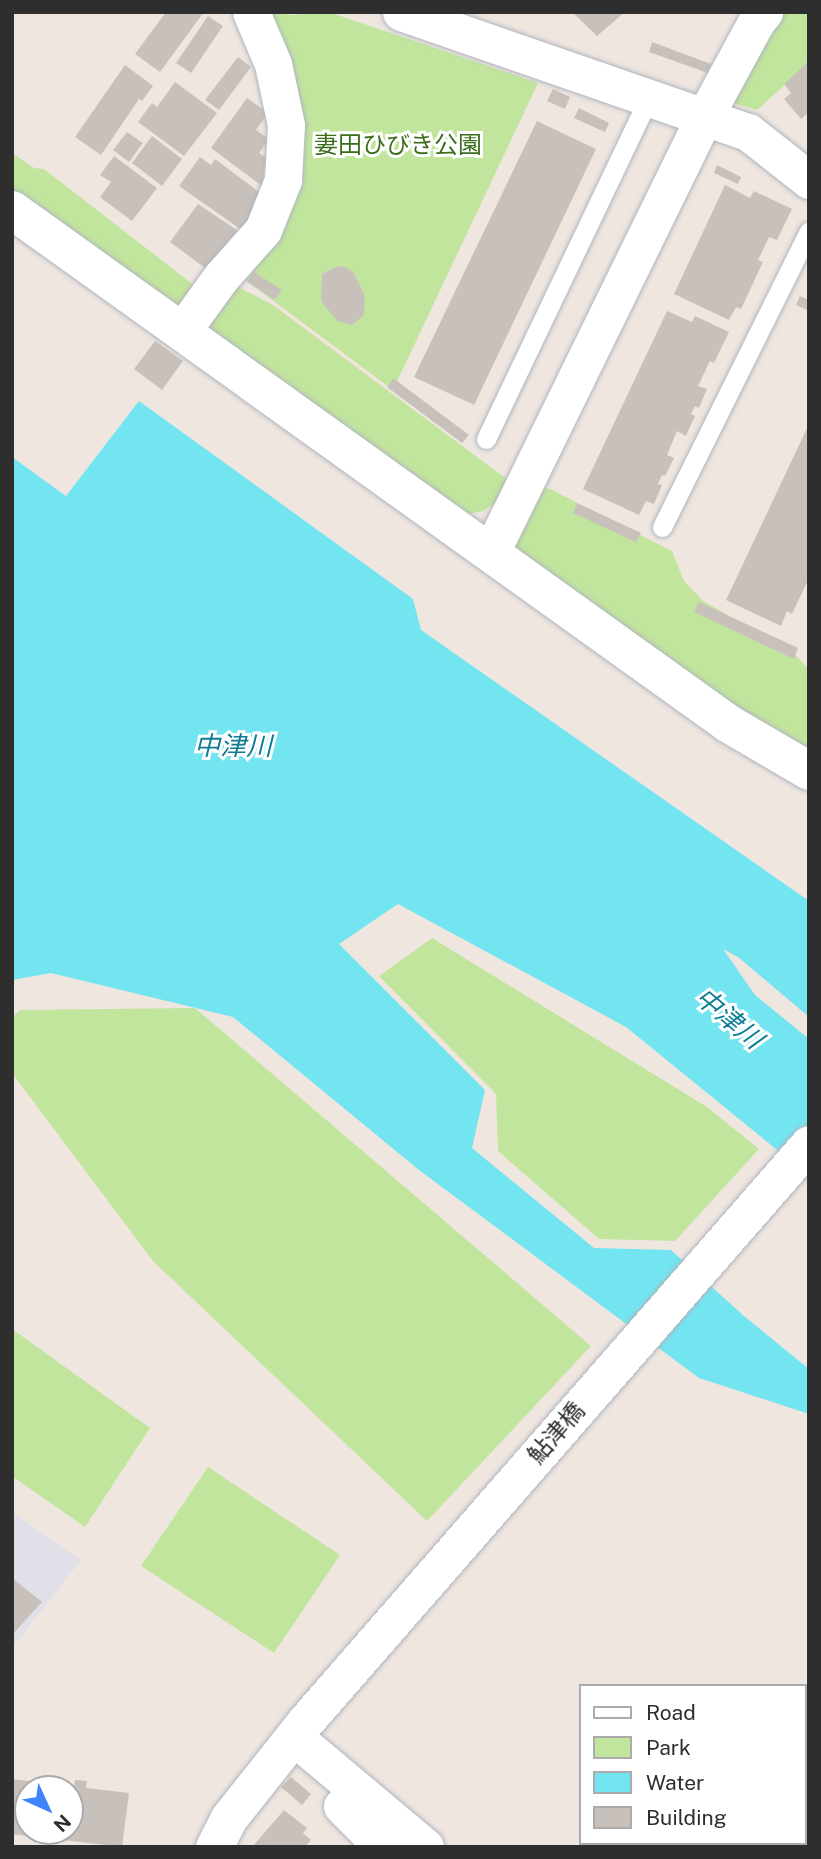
<!DOCTYPE html>
<html>
<head>
<meta charset="utf-8">
<style>
  body { margin:0 }
  #map { position:relative; width:821px; height:1859px; overflow:hidden; background:#efe6e0; font-family:"Public Sans","Noto Sans JP",sans-serif }
  div>[style] { position:absolute }
  .industrial>* { inset:0; background:#e1e0e8 }
  .green>* { inset:0; background:#c2e59d }
  .water>* { inset:0; background:#73e5f1 }
  .building>* { inset:0; background:#c8c1bb }
  .roads { filter:drop-shadow(0 0 2px #b0b5be) drop-shadow(0 0 2px #b0b5be) }
  .lane>* { height:19px; margin:-9.5px; padding:0 9.5px; transform-origin:9.5px; border-radius:9.5px; background:#fff }
  .street>* { height:37px; margin:-18.5px; padding:0 18.5px; transform-origin:18.5px; border-radius:18.5px; background:#fff }
  .secondary>* { height:38px; margin:-19px; padding:0 19px; transform-origin:19px; border-radius:19px; background:#fff }
  span { translate:-50% -50%; white-space:nowrap; text-align:center; line-height:1.15; -webkit-text-stroke:6px #fff; paint-order:stroke }
  .park-label { font-size:24px; color:#3a6e1a }
  .street-label { font-size:24px; color:#2e2e2e }
  .water-label { font-size:26px; color:#0c7d94; font-style:italic }
  .frame { position:absolute; inset:0; border:14px solid #2e2e2e; pointer-events:none }
  .legend { position:absolute; left:579px; top:1684px; width:228px; height:161px; box-sizing:border-box; background:#fff; border:2px solid #ababab; margin:0; padding:9px 12px; list-style:none; font-size:21px; color:#2e2e2e }
  .legend li { display:flex; align-items:center; gap:14px; height:35px }
  .legend b { width:35px; border:2px solid #ababab }
  .north { position:absolute; left:14px; top:1775px; width:70px; height:70px; box-sizing:border-box; background:#fff; border:2px solid #ababab; border-radius:50%; rotate:135deg; font-size:19px; font-weight:700; line-height:28px; text-align:center; color:#2e2e2e }
  .north::after { content:''; display:block; margin:auto; width:24px; height:32px; background:#4083fc; clip-path:polygon(50% 0,100% 100%,50% 72%,0 100%) }
</style>
</head>
<body>
<div id="map">
  <div class="industrial">
    <i style="clip-path:polygon(12px 1512px,81px 1560px,12px 1648px)"></i>
  </div>
  <div class="green">
    <i style="clip-path:polygon(268px 12px,293px 15px,329px 12px,538px 83px,393px 390px,240px 276px,283px 229px)"></i>
    <i style="clip-path:polygon(787px 12px,809px 12px,809px 63px,757px 110px,733px 103px,766px 32px)"></i>
    <i style="clip-path:polygon(12px 153px,34px 168px,44px 169px,204px 293px,184px 315px,12px 191px)"></i>
    <i style="clip-path:polygon(228px 282px,273px 305px,512px 483px,498px 501px,483px 511px,469px 514px,199px 327px)"></i>
    <i style="clip-path:polygon(537px 486px,550px 489px,672px 551px,684px 581px,703px 601px,794px 653px,809px 670px,809px 758px,514px 548px,512px 527px)"></i>
    <i style="clip-path:polygon(432px 938px,707px 1107px,759px 1149px,675px 1241px,599px 1239px,498px 1151px,496px 1094px,379px 976px)"></i>
    <i style="clip-path:polygon(195px 1008px,591px 1346px,427px 1521px,153px 1261px,12px 1073px,12px 1018px,20px 1010px)"></i>
    <i style="clip-path:polygon(12px 1329px,150px 1428px,85px 1527px,12px 1476px)"></i>
    <i style="clip-path:polygon(208px 1467px,340px 1555px,274px 1653px,141px 1566px)"></i>
  </div>
  <div class="water">
    <i style="clip-path:polygon(139px 401px,413px 599px,421px 630px,809px 901px,809px 1017px,738px 957px,723px 949px,755px 995px,809px 1039px,809px 1176px,626px 1027px,398px 904px,339px 944px,485px 1090px,472px 1148px,594px 1248px,671px 1250px,744px 1316px,809px 1369px,809px 1414px,699px 1378px,419px 1170px,233px 1017px,51px 973px,12px 980px,12px 457px,66px 496px)"></i>
  </div>
  <div class="building">
    <i style="clip-path:polygon(166px 12px,204px 12px,160px 72px,135px 54px)"></i>
    <i style="clip-path:polygon(572px 12px,625px 12px,597px 36px)"></i>
    <i style="clip-path:polygon(208px 16px,223px 26px,191px 73px,176px 63px)"></i>
    <i style="clip-path:polygon(652px 42px,711px 64px,708px 73px,649px 52px)"></i>
    <i style="clip-path:polygon(238px 57px,251px 67px,219px 110px,205px 100px)"></i>
    <i style="clip-path:polygon(809px 61px,809px 112px,801px 119px,784px 99px,791px 93px,784px 84px)"></i>
    <i style="clip-path:polygon(125px 65px,153px 86px,142px 101px,139px 99px,101px 155px,75px 137px)"></i>
    <i style="clip-path:polygon(175px 82px,217px 113px,184px 156px,138px 122px,152px 103px,157px 107px)"></i>
    <i style="clip-path:polygon(553px 89px,570px 97px,565px 109px,547px 101px)"></i>
    <i style="clip-path:polygon(247px 98px,268px 113px,256px 130px,269px 139px,259px 153px,266px 158px,262px 186px,211px 148px)"></i>
    <i style="clip-path:polygon(579px 108px,609px 123px,605px 132px,574px 118px)"></i>
    <i style="clip-path:polygon(537px 121px,596px 149px,474px 405px,414px 377px)"></i>
    <i style="clip-path:polygon(127px 132px,143px 143px,129px 162px,113px 150px)"></i>
    <i style="clip-path:polygon(152px 136px,182px 159px,162px 186px,132px 163px)"></i>
    <i style="clip-path:polygon(114px 156px,157px 188px,132px 221px,100px 197px,111px 182px,100px 175px)"></i>
    <i style="clip-path:polygon(200px 157px,211px 165px,215px 159px,263px 195px,243px 231px,179px 186px)"></i>
    <i style="clip-path:polygon(717px 165px,741px 177px,738px 184px,714px 173px)"></i>
    <i style="clip-path:polygon(725px 185px,750px 198px,754px 191px,792px 209px,777px 240px,769px 237px,758px 260px,763px 262px,741px 309px,736px 307px,729px 320px,674px 294px)"></i>
    <i style="clip-path:polygon(198px 204px,237px 230px,208px 270px,170px 242px)"></i>
    <i style="clip-path:polygon(337px 266px,346px 267px,354px 273px,365px 296px,364px 315px,352px 325px,337px 321px,321px 301px,322px 274px)"></i>
    <i style="clip-path:polygon(254px 272px,282px 290px,275px 300px,247px 282px)"></i>
    <i style="clip-path:polygon(800px 296px,809px 300px,809px 311px,796px 305px)"></i>
    <i style="clip-path:polygon(667px 311px,692px 322px,695px 316px,729px 332px,714px 363px,710px 361px,698px 386px,707px 389px,699px 408px,695px 406px,691px 414px,695px 416px,686px 436px,677px 431px,667px 455px,674px 458px,665px 476px,662px 475px,658px 484px,662px 485px,654px 504px,646px 501px,639px 515px,583px 489px)"></i>
    <i style="clip-path:polygon(155px 341px,183px 361px,162px 390px,134px 369px)"></i>
    <i style="clip-path:polygon(393px 378px,469px 435px,462px 443px,387px 387px)"></i>
    <i style="clip-path:polygon(809px 424px,809px 578px,792px 614px,787px 611px,781px 626px,726px 600px)"></i>
    <i style="clip-path:polygon(577px 503px,641px 533px,636px 542px,573px 513px)"></i>
    <i style="clip-path:polygon(699px 602px,798px 648px,794px 659px,694px 612px)"></i>
    <i style="clip-path:polygon(12px 1578px,42px 1602px,12px 1635px)"></i>
    <i style="clip-path:polygon(291px 1777px,311px 1794px,302px 1805px,281px 1787px)"></i>
    <i style="clip-path:polygon(evenodd,12px 1779px,74px 1787px,75px 1780px,87px 1781px,86px 1788px,129px 1793px,122px 1847px,12px 1834px,12px 1779px,28px 1789px,70px 1789px,70px 1831px,28px 1831px,28px 1789px)"></i>
    <i style="clip-path:polygon(284px 1810px,307px 1828px,303px 1833px,311px 1840px,305px 1847px,252px 1847px)"></i>
  </div>
  <div class="roads">
    <div class="lane">
      <i style="left:486px;top:439px;width:379px;rotate:-64.5deg"></i>
      <i style="left:662px;top:527px;width:330px;rotate:-63.6deg"></i>
    </div>
    <div class="street">
      <i style="left:401px;top:12px;width:367px;rotate:19.1deg"></i>
      <i style="left:748px;top:132px;width:78px;rotate:38.2deg"></i>
      <i style="left:182px;top:331px;width:68px;rotate:-54deg"></i>
      <i style="left:222px;top:276px;width:62px;rotate:-48.3deg"></i>
      <i style="left:263px;top:230px;width:54px;rotate:-68.2deg"></i>
      <i style="left:283px;top:180px;width:55px;rotate:-86.9deg"></i>
      <i style="left:286px;top:125px;width:62px;rotate:-102deg"></i>
      <i style="left:273px;top:64px;width:56px;rotate:-112.9deg"></i>
      <i style="left:491px;top:552px;width:486px;rotate:-63.9deg"></i>
      <i style="left:705px;top:116px;width:107px;rotate:-61.5deg"></i>
      <i style="left:756px;top:22px;width:13px;rotate:-51deg"></i>
      <i style="left:294px;top:1737px;width:171px;rotate:40deg"></i>
      <i style="left:342px;top:1806px;width:58px;rotate:45deg"></i>
      <i style="left:214px;top:1847px;width:31px;rotate:-63deg"></i>
      <i style="left:228px;top:1819px;width:122px;rotate:-51.6deg"></i>
      <i style="left:304px;top:1723px;width:768px;rotate:-48.91deg"></i>
    </div>
    <div class="secondary">
      <i style="left:12px;top:210px;width:882px;rotate:35.64deg"></i>
      <i style="left:729px;top:724px;width:93px;rotate:30.4deg"></i>
    </div>
  </div>
  <div class="park-label">
    <span style="left:398px;top:145px">妻田ひびき公園</span>
  </div>
  <div class="street-label">
    <span style="left:556px;top:1433px;rotate:-49deg">鮎津橋</span>
  </div>
  <div class="water-label">
    <span style="left:233px;top:746px">中津川</span>
    <span style="left:729px;top:1018px;rotate:40deg">中津川</span>
  </div>
  <div class="frame"></div>
  <ul class="legend">
  <li><b style="height:9px;background:#fff"></b>Road</li>
  <li><b style="height:19px;background:#c2e59d"></b>Park</li>
  <li><b style="height:19px;background:#73e5f1"></b>Water</li>
  <li><b style="height:19px;background:#c8c1bb"></b>Building</li>
  </ul>
  <div class="north">N</div>
</div>
</body>
</html>
